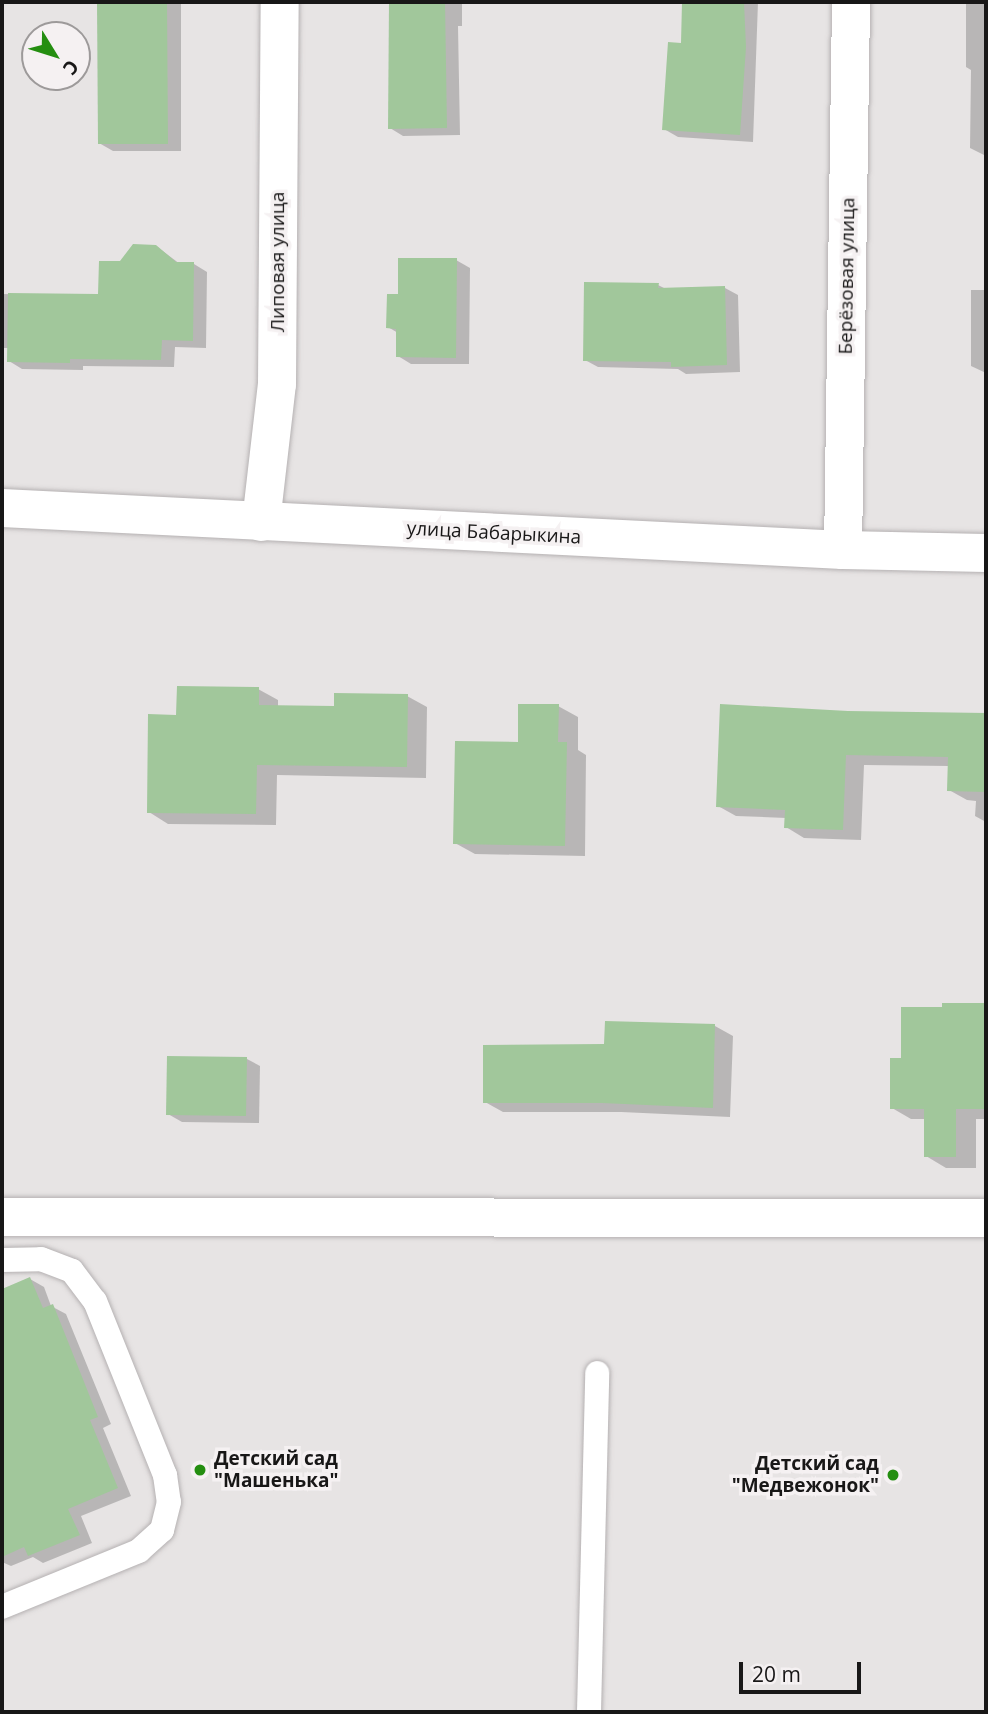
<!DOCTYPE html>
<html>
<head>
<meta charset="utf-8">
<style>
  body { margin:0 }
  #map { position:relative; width:988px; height:1714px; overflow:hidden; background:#e7e4e4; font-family:"Open Sans",sans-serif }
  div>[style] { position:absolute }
  .shadow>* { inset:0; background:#0003 }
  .building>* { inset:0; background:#a1c79b }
  .roads { filter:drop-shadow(0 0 2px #b5b1b2) drop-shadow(0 0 2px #b5b1b2) }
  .lane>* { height:24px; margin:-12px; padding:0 12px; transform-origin:12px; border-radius:12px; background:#fff }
  .street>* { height:38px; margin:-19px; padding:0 19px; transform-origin:19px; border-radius:19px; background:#fff }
  .dots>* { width:19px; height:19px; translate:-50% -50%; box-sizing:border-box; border:4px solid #f5f1f2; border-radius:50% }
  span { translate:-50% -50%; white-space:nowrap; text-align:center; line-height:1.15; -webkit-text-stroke:7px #f5f1f2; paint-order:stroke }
  .street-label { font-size:19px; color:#181717 }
  .poi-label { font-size:19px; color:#181717; font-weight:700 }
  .left { translate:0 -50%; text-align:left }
  .right { translate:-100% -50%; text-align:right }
  .frame { position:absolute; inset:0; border:4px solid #181717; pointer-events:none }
  .north { position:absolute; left:21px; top:21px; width:70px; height:70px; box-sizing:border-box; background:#f5f1f2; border:2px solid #9d9a9a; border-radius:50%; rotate:128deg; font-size:19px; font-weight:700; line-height:28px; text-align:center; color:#181717 }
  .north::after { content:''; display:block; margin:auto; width:24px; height:32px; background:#248e10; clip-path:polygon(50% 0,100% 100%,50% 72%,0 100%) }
  .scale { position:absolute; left:739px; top:1662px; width:122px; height:32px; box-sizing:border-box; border:4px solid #181717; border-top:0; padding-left:9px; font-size:21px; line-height:24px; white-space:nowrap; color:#181717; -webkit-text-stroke:5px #f5f1f2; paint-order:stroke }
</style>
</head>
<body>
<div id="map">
  <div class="shadow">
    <i style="clip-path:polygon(99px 2px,181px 2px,181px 151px,113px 151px,99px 143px)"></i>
    <i style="clip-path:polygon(391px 2px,462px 2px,462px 26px,458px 26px,460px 135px,403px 136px,390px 128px)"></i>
    <i style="clip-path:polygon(684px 2px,758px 2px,753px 142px,678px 137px,664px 129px,683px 45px)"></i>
    <i style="clip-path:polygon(966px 2px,986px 2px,986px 156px,970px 148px,971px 70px,966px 67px)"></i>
    <i style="clip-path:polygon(156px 246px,180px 264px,194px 264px,207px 272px,206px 348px,175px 347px,174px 367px,83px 366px,83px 370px,22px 369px,9px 361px,9px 348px,2px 348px,2px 294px,100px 296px,121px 263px)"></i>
    <i style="clip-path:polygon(456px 260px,470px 268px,469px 364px,411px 364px,398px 356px,398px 333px,388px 327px,400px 296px)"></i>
    <i style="clip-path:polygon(658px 285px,666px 289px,725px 288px,738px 295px,740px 372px,686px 374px,678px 369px,598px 367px,585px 360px)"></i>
    <i style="clip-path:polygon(971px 290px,986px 290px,986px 373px,971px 366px)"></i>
    <i style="clip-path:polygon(258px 689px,278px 700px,278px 707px,336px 708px,407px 696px,427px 707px,426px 778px,277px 775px,276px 825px,168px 824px,149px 812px,178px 717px)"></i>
    <i style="clip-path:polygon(558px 706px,578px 717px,578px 750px,586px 755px,585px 856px,475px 854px,455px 843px)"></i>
    <i style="clip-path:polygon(848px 713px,986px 715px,986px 822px,975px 816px,976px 801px,967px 800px,949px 790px,949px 766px,864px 765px,861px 840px,804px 838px,786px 827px,786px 818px,736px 816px,718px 806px)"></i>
    <i style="clip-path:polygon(986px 1005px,986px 1119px,976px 1119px,976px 1168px,946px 1168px,926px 1156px,926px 1119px,911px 1119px,892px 1108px,903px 1059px,903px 1009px)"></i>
    <i style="clip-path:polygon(715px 1026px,733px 1036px,730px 1117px,621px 1112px,503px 1112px,485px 1102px,606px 1046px)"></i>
    <i style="clip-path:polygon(247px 1059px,260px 1066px,259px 1123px,182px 1122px,168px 1114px)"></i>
    <i style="clip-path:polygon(30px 1279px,44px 1287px,51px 1306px,66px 1314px,111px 1424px,103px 1428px,131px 1496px,81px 1516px,92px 1543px,43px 1563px,33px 1557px,11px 1566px,2px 1562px,2px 1291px)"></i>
  </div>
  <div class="building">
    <i style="clip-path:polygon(97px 2px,167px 2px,168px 144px,98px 144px)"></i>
    <i style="clip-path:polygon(389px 2px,445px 2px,447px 128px,388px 129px)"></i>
    <i style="clip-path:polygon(682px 2px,744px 2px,746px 47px,740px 135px,662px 130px,668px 42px,681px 43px)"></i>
    <i style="clip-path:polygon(133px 244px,156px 245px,176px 262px,194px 262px,193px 341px,162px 340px,161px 360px,70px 359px,70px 363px,7px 362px,8px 293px,98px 294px,99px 261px,120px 261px)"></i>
    <i style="clip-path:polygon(398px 258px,457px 258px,456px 358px,396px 357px,396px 329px,386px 328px,387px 294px,398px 294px)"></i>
    <i style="clip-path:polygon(584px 282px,659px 283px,658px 288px,725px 286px,727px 365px,671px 367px,671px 362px,583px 361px)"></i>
    <i style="clip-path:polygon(177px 686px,259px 687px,259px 705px,334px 706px,334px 693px,408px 694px,407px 767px,257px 765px,256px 814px,147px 813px,148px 714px,176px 715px)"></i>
    <i style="clip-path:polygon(518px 704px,559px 704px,558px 742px,567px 742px,565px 846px,453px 844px,455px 741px,518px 742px)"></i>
    <i style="clip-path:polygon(720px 704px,848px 711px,986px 713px,986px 792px,947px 791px,948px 757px,846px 755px,843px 830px,784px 828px,785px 810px,716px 807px)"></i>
    <i style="clip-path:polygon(942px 1003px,986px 1003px,986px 1109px,956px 1109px,956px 1157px,924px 1157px,924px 1109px,890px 1109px,890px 1058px,901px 1058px,901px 1007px,942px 1007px)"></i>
    <i style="clip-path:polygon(605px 1021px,715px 1024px,713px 1108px,602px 1103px,483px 1103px,483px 1045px,604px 1044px)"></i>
    <i style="clip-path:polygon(167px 1056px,247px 1057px,246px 1116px,166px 1115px)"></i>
    <i style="clip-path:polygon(30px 1277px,43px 1308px,53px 1304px,98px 1417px,90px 1420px,118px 1488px,68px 1509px,80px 1535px,28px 1556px,24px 1547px,2px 1557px,2px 1289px)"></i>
  </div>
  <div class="roads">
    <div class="lane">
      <i style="left:2px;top:1260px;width:39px;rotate:-1deg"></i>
      <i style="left:41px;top:1259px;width:33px;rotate:21deg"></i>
      <i style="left:72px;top:1271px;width:38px;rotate:53deg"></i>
      <i style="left:95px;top:1301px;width:188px;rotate:68.1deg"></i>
      <i style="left:165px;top:1475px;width:27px;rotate:82deg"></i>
      <i style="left:169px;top:1502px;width:29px;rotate:104deg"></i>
      <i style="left:162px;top:1530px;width:31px;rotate:138deg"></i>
      <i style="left:139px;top:1551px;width:148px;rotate:157.8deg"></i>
      <i style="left:589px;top:1712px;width:339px;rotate:-88.6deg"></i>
    </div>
    <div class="street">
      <i style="left:2px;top:508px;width:842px;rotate:2.86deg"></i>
      <i style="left:843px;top:550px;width:143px;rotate:1.2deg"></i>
      <i style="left:261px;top:522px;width:139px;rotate:-83.4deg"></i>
      <i style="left:277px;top:384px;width:382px;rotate:-89.6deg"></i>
      <i style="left:843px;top:550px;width:548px;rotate:-89.16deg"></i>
      <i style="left:2px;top:1217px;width:984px;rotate:0.06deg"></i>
    </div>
  </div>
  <div class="dots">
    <i style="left:200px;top:1470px;background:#248e10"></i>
    <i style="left:893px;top:1475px;background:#248e10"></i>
  </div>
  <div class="street-label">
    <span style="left:278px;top:262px;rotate:-90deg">Липовая улица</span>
    <span style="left:847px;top:276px;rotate:-89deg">Берёзовая улица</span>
    <span style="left:494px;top:533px;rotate:3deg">улица Бабарыкина</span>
  </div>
  <div class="poi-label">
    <span class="left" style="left:214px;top:1470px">Детский сад<br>"Машенька"</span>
    <span class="right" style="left:879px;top:1475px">Детский сад<br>"Медвежонок"</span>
  </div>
  <div class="frame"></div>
  <div class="north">С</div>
  <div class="scale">20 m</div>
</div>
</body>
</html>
